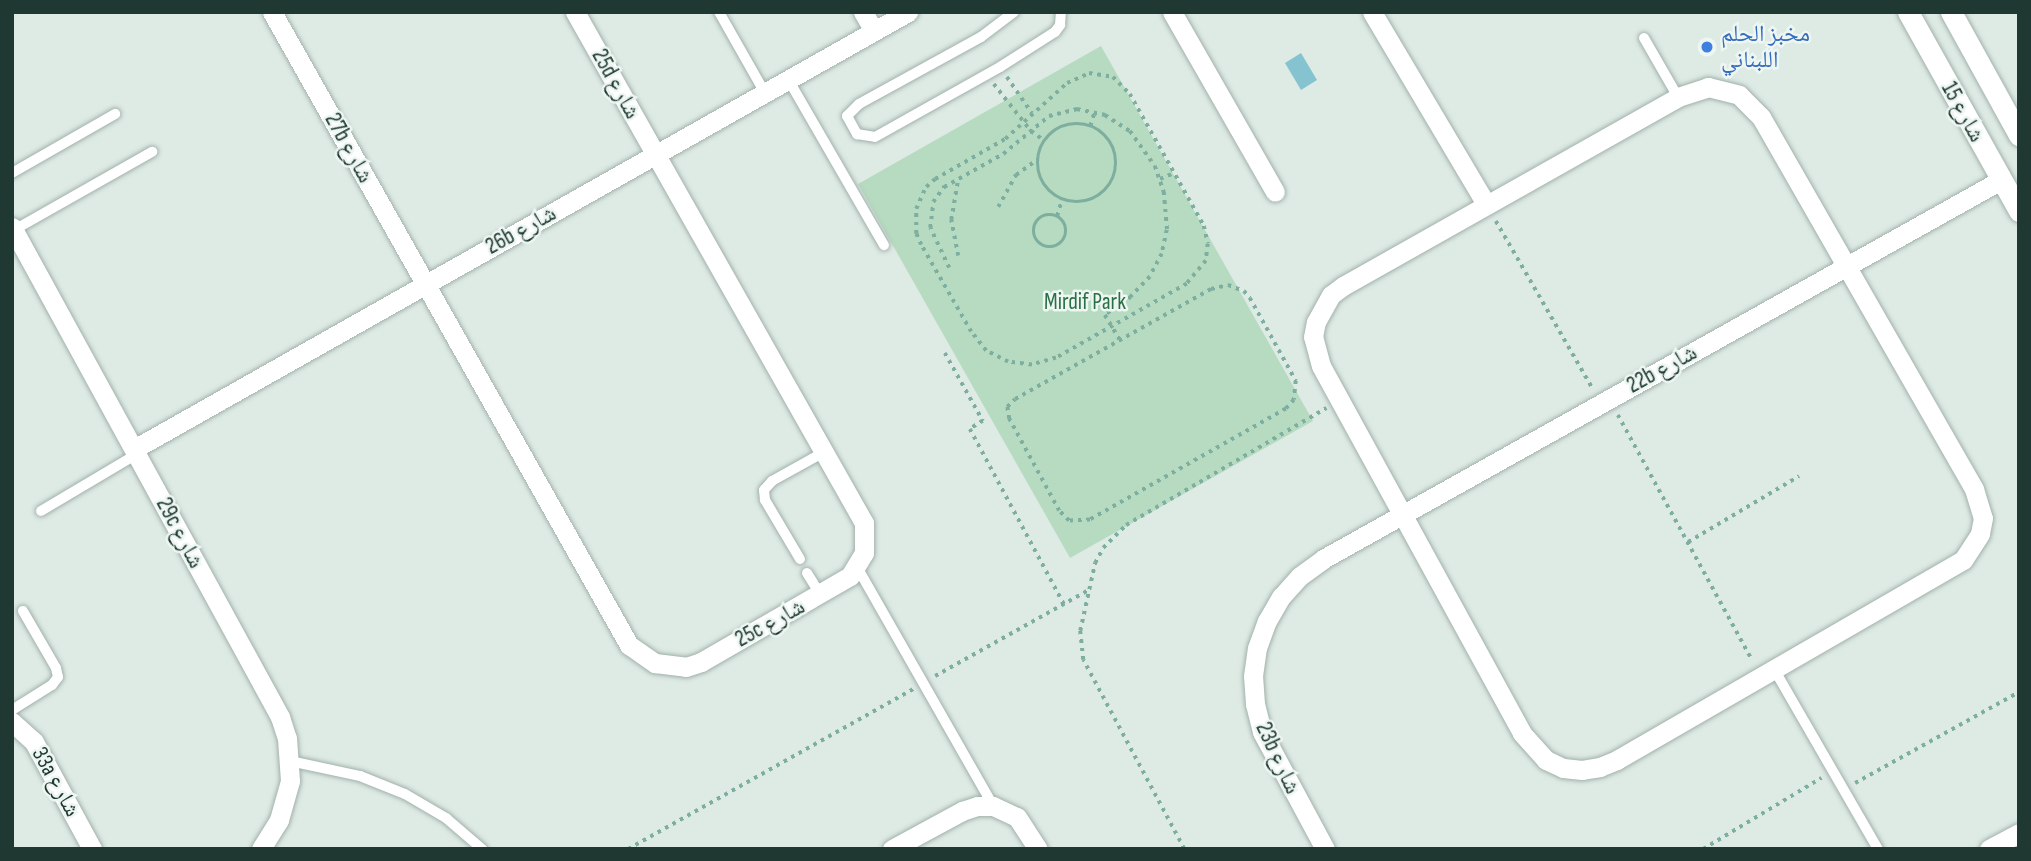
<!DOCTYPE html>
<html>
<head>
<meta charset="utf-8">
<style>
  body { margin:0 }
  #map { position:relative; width:2031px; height:861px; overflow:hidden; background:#deeae4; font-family:"Sofia Sans Condensed","Noto Naskh Arabic",sans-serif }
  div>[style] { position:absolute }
  .green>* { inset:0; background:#b6dbc1 }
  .water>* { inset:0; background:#85c3d0 }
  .path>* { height:3.5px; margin-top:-1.75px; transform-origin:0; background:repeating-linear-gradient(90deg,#7eae9f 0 3.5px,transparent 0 8.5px) }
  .path>.ring { margin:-1.75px; padding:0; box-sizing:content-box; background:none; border:3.5px solid #7eae9f; border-radius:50% }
  .roads { filter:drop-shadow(0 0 2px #a1b1ab) drop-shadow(0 0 2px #a1b1ab) }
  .service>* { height:10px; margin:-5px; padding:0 5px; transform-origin:5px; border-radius:5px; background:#fff }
  .minor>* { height:19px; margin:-9.5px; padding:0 9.5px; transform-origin:9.5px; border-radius:9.5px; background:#fff }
  .tertiary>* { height:21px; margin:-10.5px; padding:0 10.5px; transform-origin:10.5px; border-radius:10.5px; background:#fff }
  .dots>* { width:19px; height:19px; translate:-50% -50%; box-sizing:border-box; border:4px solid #eef6f2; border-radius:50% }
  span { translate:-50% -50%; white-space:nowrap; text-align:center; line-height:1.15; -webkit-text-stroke:5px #eef6f2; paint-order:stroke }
  .shop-label { font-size:23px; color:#366cbe }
  .left { translate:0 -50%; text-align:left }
  .street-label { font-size:23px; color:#1f3932 }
  .park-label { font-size:23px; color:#2a7046 }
  .frame { position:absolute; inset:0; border:14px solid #1f3932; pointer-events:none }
</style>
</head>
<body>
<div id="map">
  <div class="green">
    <i style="clip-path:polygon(1101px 46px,1313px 421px,1070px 558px,858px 184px)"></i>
  </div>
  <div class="water">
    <i style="clip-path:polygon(1301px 53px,1317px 80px,1301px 90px,1285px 63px)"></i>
  </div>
  <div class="path">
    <i style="left:1089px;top:73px;width:24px;rotate:9deg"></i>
    <i style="left:1113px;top:77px;width:24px;rotate:45deg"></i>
    <i style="left:1130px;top:94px;width:151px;rotate:60.7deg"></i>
    <i style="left:1204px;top:226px;width:18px;rotate:77deg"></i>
    <i style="left:1208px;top:244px;width:17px;rotate:97deg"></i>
    <i style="left:1206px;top:261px;width:30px;rotate:130deg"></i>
    <i style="left:1187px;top:284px;width:150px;rotate:150.5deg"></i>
    <i style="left:1056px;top:358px;width:25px;rotate:164deg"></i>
    <i style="left:1032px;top:365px;width:24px;rotate:-173deg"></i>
    <i style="left:1008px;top:362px;width:25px;rotate:-153deg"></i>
    <i style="left:986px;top:351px;width:24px;rotate:-128deg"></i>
    <i style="left:971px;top:332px;width:100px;rotate:-119.9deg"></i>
    <i style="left:921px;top:245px;width:12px;rotate:-114deg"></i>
    <i style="left:916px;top:234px;width:25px;rotate:-90deg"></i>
    <i style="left:916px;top:209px;width:24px;rotate:-66deg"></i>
    <i style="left:926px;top:187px;width:12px;rotate:-42deg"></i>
    <i style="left:935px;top:179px;width:81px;rotate:-29.7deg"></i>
    <i style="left:1005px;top:139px;width:84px;rotate:-42.1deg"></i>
    <i style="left:1067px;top:83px;width:24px;rotate:-24deg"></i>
    <i style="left:1007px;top:77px;width:44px;rotate:55.2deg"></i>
    <i style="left:994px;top:84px;width:60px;rotate:51.8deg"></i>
    <i style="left:1031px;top:131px;width:17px;rotate:36deg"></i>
    <i class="ring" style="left:1038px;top:124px;width:74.5px;height:74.5px"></i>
    <i style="left:1090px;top:126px;width:16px;rotate:-72deg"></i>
    <i style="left:1160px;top:179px;width:15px;rotate:-23deg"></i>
    <i style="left:998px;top:207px;width:37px;rotate:-61deg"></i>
    <i style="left:1016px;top:175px;width:27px;rotate:-36deg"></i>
    <i class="ring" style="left:1034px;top:215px;width:28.5px;height:28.5px"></i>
    <i style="left:1057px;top:216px;width:18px;rotate:-74deg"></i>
    <i style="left:1496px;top:221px;width:192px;rotate:60deg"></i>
    <i style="left:958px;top:256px;width:37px;rotate:-101deg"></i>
    <i style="left:951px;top:220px;width:42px;rotate:-80.3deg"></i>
    <i style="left:949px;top:268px;width:44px;rotate:-115.4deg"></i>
    <i style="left:930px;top:228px;width:26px;rotate:-83deg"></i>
    <i style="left:933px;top:202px;width:19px;rotate:-54deg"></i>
    <i style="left:944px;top:187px;width:68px;rotate:-29.2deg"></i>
    <i style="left:1003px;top:154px;width:60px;rotate:-39.6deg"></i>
    <i style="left:1049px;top:116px;width:29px;rotate:-14deg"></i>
    <i style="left:1077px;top:109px;width:29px;rotate:12deg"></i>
    <i style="left:1105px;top:115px;width:30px;rotate:33deg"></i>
    <i style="left:1130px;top:131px;width:43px;rotate:54.5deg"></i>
    <i style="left:1155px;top:166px;width:28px;rotate:71deg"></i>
    <i style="left:1164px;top:192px;width:38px;rotate:85deg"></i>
    <i style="left:1167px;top:230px;width:25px;rotate:102deg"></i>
    <i style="left:1162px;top:254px;width:26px;rotate:118deg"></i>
    <i style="left:1150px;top:277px;width:28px;rotate:134deg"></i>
    <i style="left:1131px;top:297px;width:32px;rotate:145deg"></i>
    <i style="left:1105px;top:315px;width:29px;rotate:59deg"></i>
    <i style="left:1228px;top:285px;width:17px;rotate:21deg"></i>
    <i style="left:1244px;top:291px;width:9px;rotate:49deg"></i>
    <i style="left:1250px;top:298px;width:95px;rotate:61deg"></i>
    <i style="left:1296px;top:381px;width:19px;rotate:96deg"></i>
    <i style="left:1294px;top:400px;width:12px;rotate:132deg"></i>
    <i style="left:1286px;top:409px;width:225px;rotate:150.5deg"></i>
    <i style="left:1090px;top:520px;width:21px;rotate:177deg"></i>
    <i style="left:1069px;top:521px;width:14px;rotate:-135deg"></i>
    <i style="left:1059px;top:511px;width:105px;rotate:-118.5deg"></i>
    <i style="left:1009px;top:419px;width:12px;rotate:-99deg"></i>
    <i style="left:1007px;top:407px;width:11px;rotate:-45deg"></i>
    <i style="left:1015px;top:399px;width:225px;rotate:-29.3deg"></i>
    <i style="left:1211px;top:289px;width:17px;rotate:-13deg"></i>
    <i style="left:945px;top:353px;width:78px;rotate:60.8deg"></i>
    <i style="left:983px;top:421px;width:15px;rotate:148deg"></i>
    <i style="left:970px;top:429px;width:199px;rotate:61.8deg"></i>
    <i style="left:1618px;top:415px;width:279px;rotate:61.3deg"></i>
    <i style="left:1688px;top:542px;width:129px;rotate:-30.7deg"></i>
    <i style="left:935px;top:676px;width:176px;rotate:-29.2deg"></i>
    <i style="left:1855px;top:783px;width:188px;rotate:-29deg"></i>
    <i style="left:628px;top:849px;width:327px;rotate:-29.3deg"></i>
    <i style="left:1184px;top:849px;width:214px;rotate:-118.1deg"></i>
    <i style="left:1083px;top:660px;width:29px;rotate:-96deg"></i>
    <i style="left:1080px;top:631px;width:70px;rotate:-77.6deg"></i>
    <i style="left:1095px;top:563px;width:17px;rotate:-62deg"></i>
    <i style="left:1103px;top:548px;width:33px;rotate:-45deg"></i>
    <i style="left:1126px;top:525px;width:232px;rotate:-30.3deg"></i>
    <i style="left:1703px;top:849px;width:138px;rotate:-31deg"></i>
  </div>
  <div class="roads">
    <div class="service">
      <i style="left:719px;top:12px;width:93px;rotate:60.4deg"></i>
      <i style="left:1014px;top:12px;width:41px;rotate:142.9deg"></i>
      <i style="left:981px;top:37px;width:139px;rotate:151.2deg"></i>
      <i style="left:859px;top:104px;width:17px;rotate:135deg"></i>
      <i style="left:847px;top:116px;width:21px;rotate:61deg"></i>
      <i style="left:857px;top:134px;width:18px;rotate:9deg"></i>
      <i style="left:875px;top:137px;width:143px;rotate:-29.2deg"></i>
      <i style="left:1000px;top:67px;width:65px;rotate:-32.5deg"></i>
      <i style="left:1055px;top:32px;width:9px;rotate:-54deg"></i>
      <i style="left:1060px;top:25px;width:13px;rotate:-86deg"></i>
      <i style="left:1644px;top:38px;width:68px;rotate:60deg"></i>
      <i style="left:788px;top:79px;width:192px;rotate:60deg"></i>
      <i style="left:12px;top:173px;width:119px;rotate:-29.8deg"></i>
      <i style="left:14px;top:230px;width:159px;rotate:-29.5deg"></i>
      <i style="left:41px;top:511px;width:112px;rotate:-30.7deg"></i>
      <i style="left:800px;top:559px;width:69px;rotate:-120.7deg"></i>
      <i style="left:765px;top:500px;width:10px;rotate:-96deg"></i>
      <i style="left:764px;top:490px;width:12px;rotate:-48deg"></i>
      <i style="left:772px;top:481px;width:60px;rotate:-29.1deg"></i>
      <i style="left:857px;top:567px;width:274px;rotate:60.3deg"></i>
      <i style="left:807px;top:573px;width:26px;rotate:58deg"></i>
      <i style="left:1774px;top:669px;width:208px;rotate:60deg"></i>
      <i style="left:12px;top:710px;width:47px;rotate:-32deg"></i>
      <i style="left:52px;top:685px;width:10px;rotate:-53deg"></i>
      <i style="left:58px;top:677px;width:9px;rotate:-103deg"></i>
      <i style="left:56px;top:668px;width:66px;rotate:-120.1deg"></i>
      <i style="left:290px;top:761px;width:72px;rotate:12.1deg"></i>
      <i style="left:360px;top:776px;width:48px;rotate:21.8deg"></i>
      <i style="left:405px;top:794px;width:48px;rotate:30.3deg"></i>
      <i style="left:446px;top:818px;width:48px;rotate:40.7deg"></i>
    </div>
    <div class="minor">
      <i style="left:272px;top:12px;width:727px;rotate:60.58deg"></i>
      <i style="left:629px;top:645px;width:32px;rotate:35deg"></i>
      <i style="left:655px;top:663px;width:31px;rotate:7deg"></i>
      <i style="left:686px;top:667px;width:16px;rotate:-18deg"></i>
      <i style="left:701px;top:662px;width:172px;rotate:-30deg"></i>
      <i style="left:850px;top:576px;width:27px;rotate:-59deg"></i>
      <i style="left:864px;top:553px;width:30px;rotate:-90deg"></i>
      <i style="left:864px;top:523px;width:587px;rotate:-119.49deg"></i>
      <i style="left:863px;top:12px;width:22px;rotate:60deg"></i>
      <i style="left:1172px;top:12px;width:207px;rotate:60.2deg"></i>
      <i style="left:1372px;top:12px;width:223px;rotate:59.3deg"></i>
      <i style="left:1708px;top:87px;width:32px;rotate:14deg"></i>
      <i style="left:1739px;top:95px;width:31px;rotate:45deg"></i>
      <i style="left:1761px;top:117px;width:429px;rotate:60.2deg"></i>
      <i style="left:1974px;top:489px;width:30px;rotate:73deg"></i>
      <i style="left:1983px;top:518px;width:16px;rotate:101deg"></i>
      <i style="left:1980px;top:534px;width:31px;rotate:123deg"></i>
      <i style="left:1963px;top:560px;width:400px;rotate:150deg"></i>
      <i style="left:1617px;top:760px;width:18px;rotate:158deg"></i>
      <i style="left:1600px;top:767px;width:18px;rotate:171deg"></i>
      <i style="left:1582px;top:770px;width:19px;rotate:-174deg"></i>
      <i style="left:1563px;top:768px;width:19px;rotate:-155deg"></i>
      <i style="left:1546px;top:760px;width:36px;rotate:-132deg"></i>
      <i style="left:1522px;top:733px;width:418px;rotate:-118.7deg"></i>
      <i style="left:1321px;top:366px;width:30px;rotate:-105deg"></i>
      <i style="left:1313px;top:337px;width:15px;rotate:-79deg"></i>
      <i style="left:1316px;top:322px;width:31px;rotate:-61deg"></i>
      <i style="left:1331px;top:295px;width:15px;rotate:-37deg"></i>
      <i style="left:1343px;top:286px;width:385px;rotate:-29.4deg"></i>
      <i style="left:1678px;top:97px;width:32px;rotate:-18deg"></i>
      <i style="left:12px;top:227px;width:559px;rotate:61.32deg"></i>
      <i style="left:280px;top:717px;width:22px;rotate:72deg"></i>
      <i style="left:287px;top:738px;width:43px;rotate:86deg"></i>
      <i style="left:290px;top:781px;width:41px;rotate:105.8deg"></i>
      <i style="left:279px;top:820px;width:34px;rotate:122deg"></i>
      <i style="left:134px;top:449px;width:889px;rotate:-29.45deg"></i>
      <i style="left:12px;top:722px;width:30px;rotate:42deg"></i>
      <i style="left:34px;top:742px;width:122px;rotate:61.5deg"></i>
      <i style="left:892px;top:849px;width:80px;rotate:-28.5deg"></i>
      <i style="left:962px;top:811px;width:16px;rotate:-18deg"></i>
      <i style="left:977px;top:806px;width:16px"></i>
      <i style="left:993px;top:806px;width:26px;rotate:25deg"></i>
      <i style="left:1017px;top:817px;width:38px;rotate:57deg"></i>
      <i style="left:1325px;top:849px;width:133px;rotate:-118.3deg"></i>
      <i style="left:1262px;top:732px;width:29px;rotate:-104deg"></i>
      <i style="left:1255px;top:704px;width:28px;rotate:-94deg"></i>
      <i style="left:1253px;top:676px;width:28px;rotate:-82deg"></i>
      <i style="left:1257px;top:648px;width:29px;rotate:-70deg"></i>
      <i style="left:1267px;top:621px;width:28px;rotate:-60deg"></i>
      <i style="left:1281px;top:597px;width:28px;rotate:-48deg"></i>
      <i style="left:1300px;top:576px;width:29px;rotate:-36deg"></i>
      <i style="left:1323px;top:559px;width:777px;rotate:-29.21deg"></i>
      <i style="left:1989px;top:849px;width:34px;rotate:-28deg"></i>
    </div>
    <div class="tertiary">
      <i style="left:1908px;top:12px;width:228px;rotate:60.8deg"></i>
      <i style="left:1951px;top:12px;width:141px;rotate:61.1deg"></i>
    </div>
  </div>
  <div class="dots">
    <i style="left:1707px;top:47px;background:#3f7fe0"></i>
  </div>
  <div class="shop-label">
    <span class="left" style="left:1721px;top:47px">مخبز الحلم<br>اللبناني</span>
  </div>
  <div class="street-label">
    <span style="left:616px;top:84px;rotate:61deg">25d شارع</span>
    <span style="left:1963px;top:112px;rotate:61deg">شارع 15</span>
    <span style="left:349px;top:148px;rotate:61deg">27b شارع</span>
    <span style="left:521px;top:230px;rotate:-29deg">26b شارع</span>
    <span style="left:1662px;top:369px;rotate:-29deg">22b شارع</span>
    <span style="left:180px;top:533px;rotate:62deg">29c شارع</span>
    <span style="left:770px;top:623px;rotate:-29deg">25c شارع</span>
    <span style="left:1278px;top:758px;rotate:65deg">23b شارع</span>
    <span style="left:56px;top:782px;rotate:61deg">33a شارع</span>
  </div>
  <div class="park-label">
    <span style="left:1085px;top:302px">Mirdif Park</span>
  </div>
  <div class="frame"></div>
</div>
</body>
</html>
